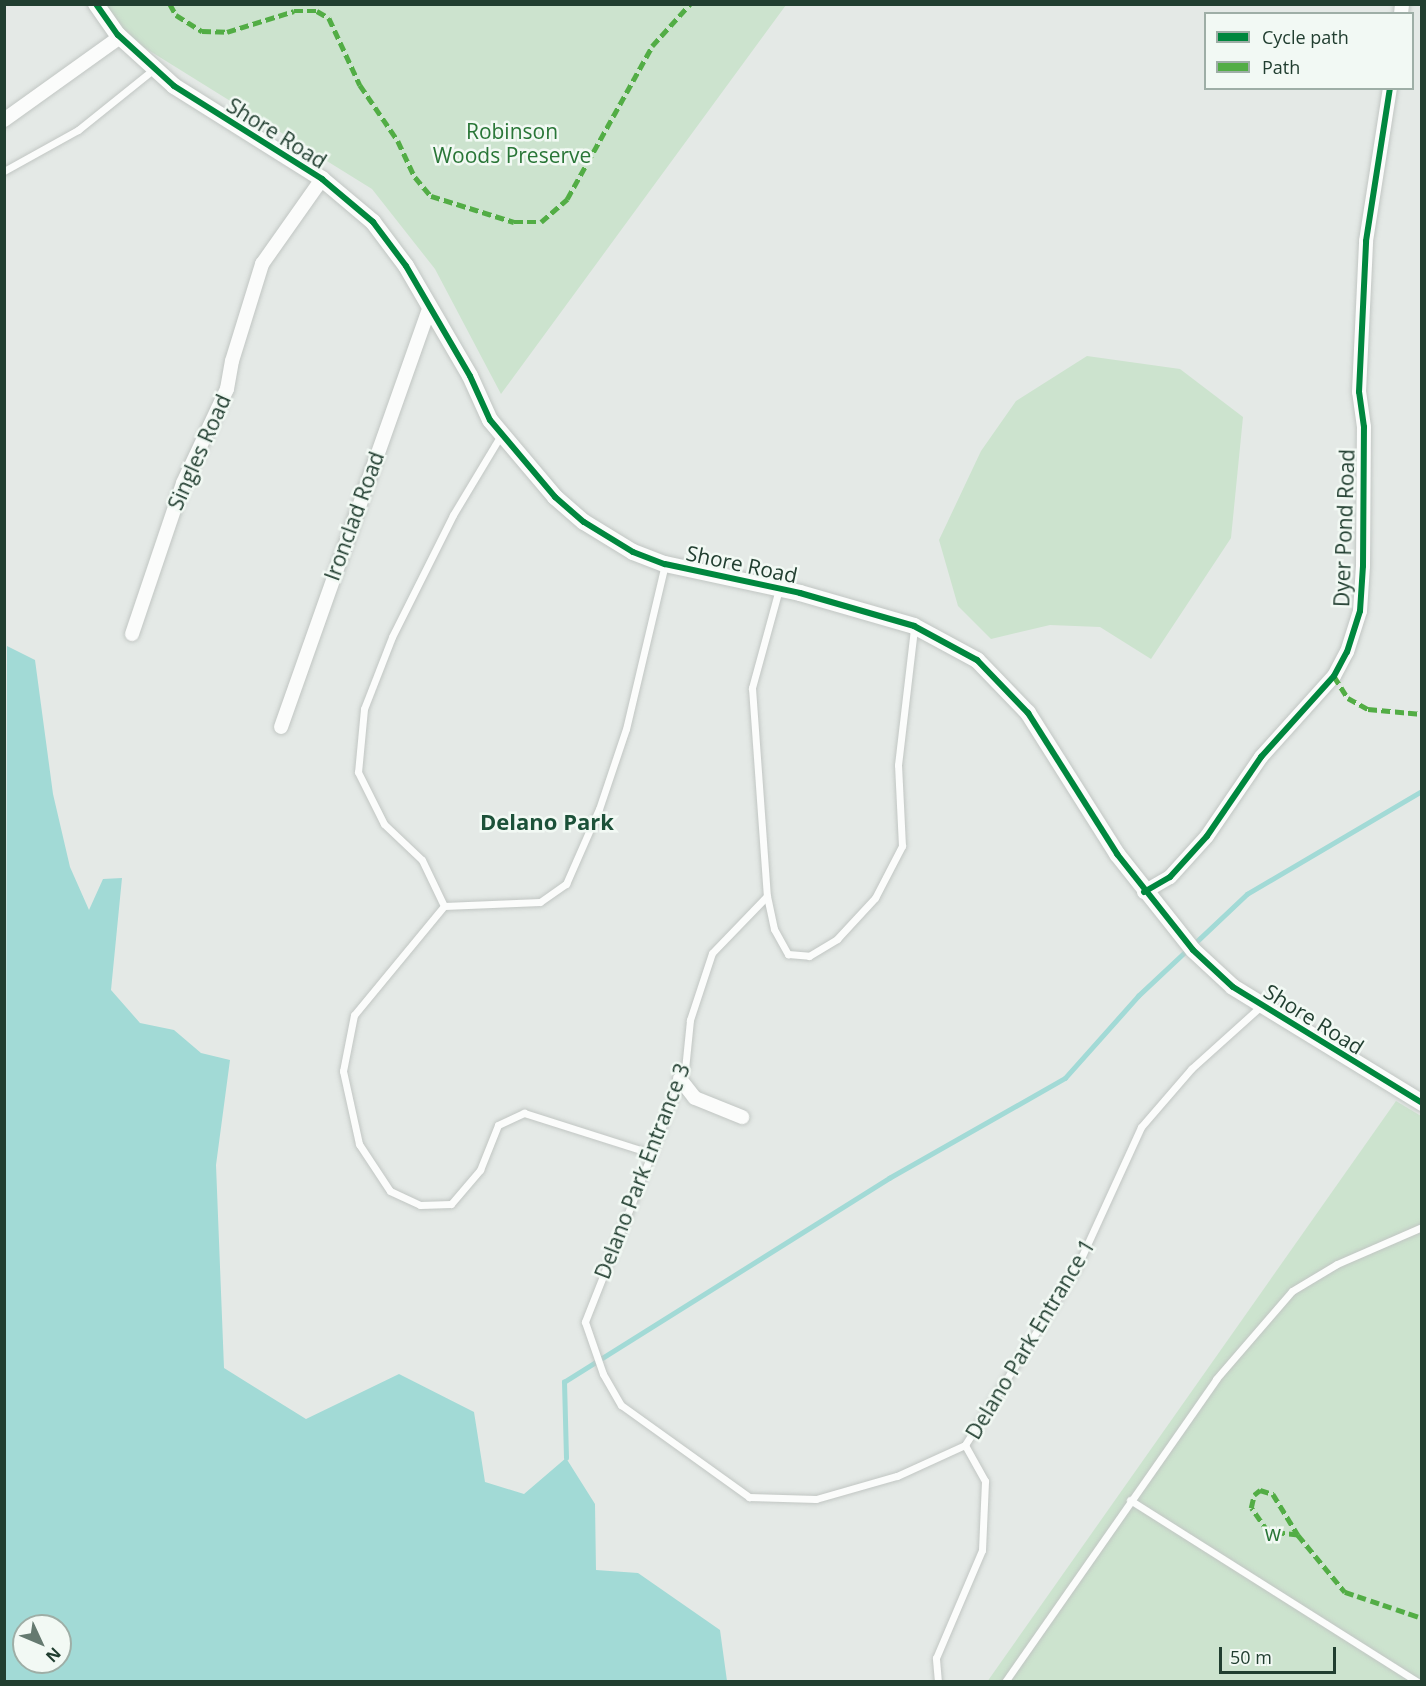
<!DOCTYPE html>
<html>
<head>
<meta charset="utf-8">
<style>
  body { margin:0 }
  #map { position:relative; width:1426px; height:1686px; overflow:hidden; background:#e4e9e6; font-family:"Open Sans",sans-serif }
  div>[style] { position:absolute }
  .green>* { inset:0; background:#cce3ce }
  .water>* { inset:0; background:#a2dad6 }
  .stream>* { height:4.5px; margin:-2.25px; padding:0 2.25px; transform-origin:2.25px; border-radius:2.25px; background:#a2dad6 }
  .roads { filter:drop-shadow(0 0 2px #c1c6c3) drop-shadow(0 0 2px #c1c6c3) }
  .service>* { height:7px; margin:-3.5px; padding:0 3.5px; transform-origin:3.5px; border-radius:3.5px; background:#fbfcfb }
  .minor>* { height:14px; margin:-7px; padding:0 7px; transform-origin:7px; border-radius:7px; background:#fbfcfb }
  .tertiary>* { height:16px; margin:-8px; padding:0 8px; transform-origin:8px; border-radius:8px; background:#fbfcfb }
  .quiet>* { height:4.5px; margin-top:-2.25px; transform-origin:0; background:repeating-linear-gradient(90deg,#52ad45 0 9px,transparent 0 13.5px) }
  .cycleway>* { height:6px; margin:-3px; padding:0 3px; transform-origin:3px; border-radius:3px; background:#00873e }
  span { translate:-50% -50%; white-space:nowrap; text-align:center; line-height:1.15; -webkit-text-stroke:5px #f2f9f4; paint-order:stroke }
  .park-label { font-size:21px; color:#297637 }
  .street-label { font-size:21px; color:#213e30 }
  .neighbourhood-label { font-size:22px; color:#1c5139; font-weight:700 }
  .frame { position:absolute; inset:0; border:6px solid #213e30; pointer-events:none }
  .legend { position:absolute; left:1204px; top:12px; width:210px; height:78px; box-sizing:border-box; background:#f2f9f4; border:2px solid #9eaea6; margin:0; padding:8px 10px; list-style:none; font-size:18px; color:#213e30 }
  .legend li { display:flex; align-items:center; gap:12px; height:30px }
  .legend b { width:30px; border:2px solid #9eaea6 }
  .north { position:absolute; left:12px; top:1614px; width:60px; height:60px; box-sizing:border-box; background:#f2f9f4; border:2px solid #9eaea6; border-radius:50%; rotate:134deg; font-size:16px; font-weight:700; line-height:24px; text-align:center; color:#213e30 }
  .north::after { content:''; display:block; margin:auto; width:21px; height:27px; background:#657a70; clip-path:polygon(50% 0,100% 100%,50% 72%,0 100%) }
  .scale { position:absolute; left:1219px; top:1647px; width:117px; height:27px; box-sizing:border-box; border:3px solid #213e30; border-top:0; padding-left:8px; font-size:18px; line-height:21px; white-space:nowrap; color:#213e30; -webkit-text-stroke:4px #f2f9f4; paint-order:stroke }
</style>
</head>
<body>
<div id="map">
  <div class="green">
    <i style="clip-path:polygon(104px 5px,786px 5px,501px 394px,435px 269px,372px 189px,121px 33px)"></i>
    <i style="clip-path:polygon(1087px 356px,1180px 369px,1243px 417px,1231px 538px,1151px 659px,1100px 627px,1050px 625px,991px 639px,958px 606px,939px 540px,981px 451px,1016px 401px)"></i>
    <i style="clip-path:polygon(1396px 1101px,1421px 1116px,1421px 1681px,987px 1682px)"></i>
  </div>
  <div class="water">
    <i style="clip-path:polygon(evenodd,7px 646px,35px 660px,53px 794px,70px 867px,89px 910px,103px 879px,122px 878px,111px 990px,140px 1023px,174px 1030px,201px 1053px,230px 1060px,216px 1165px,224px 1368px,306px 1419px,399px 1374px,474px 1412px,485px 1482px,524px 1494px,566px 1458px,595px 1504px,596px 1570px,638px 1573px,720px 1630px,727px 1681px,5px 1681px,7px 646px,24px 1626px,60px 1626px,60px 1662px,24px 1662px,24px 1626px)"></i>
  </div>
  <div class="stream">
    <i style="left:1193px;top:945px;width:74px;rotate:-43.4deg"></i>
    <i style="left:1247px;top:894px;width:203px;rotate:-30.5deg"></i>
    <i style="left:566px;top:1458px;width:76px;rotate:-91.5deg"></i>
    <i style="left:564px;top:1382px;width:384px;rotate:-32.1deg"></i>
    <i style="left:889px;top:1178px;width:202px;rotate:-29.6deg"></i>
    <i style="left:1065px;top:1078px;width:110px;rotate:-48.3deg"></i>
    <i style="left:1138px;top:996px;width:67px;rotate:-43.2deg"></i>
  </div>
  <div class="roads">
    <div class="service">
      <i style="left:4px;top:171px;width:85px;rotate:-29deg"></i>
      <i style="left:78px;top:130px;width:97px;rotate:-38.8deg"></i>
      <i style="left:501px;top:435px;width:93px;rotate:121deg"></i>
      <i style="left:453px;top:515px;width:136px;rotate:116.6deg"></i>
      <i style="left:392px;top:637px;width:77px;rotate:111.3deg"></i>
      <i style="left:364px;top:709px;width:63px;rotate:95.4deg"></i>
      <i style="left:358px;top:772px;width:58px;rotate:63.4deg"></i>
      <i style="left:384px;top:824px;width:52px;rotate:43.5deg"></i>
      <i style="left:422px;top:860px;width:51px;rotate:64.4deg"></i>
      <i style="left:444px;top:906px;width:141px;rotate:129.5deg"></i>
      <i style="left:354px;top:1015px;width:57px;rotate:101.1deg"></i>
      <i style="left:343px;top:1071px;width:75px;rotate:77.6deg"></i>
      <i style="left:359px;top:1144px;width:56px;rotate:56.6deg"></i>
      <i style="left:390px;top:1191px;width:33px;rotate:25deg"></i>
      <i style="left:420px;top:1205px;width:31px;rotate:-2deg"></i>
      <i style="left:451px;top:1204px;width:45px;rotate:-49.5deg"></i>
      <i style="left:480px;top:1170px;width:48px;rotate:-68.2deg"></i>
      <i style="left:498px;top:1125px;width:29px;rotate:-25deg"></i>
      <i style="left:524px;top:1113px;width:132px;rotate:17.6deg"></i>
      <i style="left:779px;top:589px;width:103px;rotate:105.3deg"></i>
      <i style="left:752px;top:688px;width:209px;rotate:85.9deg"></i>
      <i style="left:767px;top:896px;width:79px;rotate:134deg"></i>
      <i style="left:712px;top:953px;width:71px;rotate:108.2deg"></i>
      <i style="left:690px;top:1020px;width:49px;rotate:95.8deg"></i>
      <i style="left:685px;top:1069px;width:272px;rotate:111.6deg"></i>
      <i style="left:585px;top:1322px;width:55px;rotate:70.9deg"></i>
      <i style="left:603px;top:1374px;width:36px;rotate:60deg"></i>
      <i style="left:621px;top:1405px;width:158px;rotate:35.7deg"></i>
      <i style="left:749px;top:1497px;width:67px;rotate:1.7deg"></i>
      <i style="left:816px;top:1499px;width:84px;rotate:-15.9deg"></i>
      <i style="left:897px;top:1476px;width:75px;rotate:-24.5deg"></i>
      <i style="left:767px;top:896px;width:34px;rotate:78deg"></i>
      <i style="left:774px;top:929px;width:29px;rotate:61deg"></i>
      <i style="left:788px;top:954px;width:21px;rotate:5deg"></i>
      <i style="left:809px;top:956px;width:33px;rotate:-31deg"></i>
      <i style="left:837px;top:939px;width:56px;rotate:-47.2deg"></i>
      <i style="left:875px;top:898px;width:59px;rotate:-62.6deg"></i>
      <i style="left:902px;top:846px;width:81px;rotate:-92.8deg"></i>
      <i style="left:898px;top:765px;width:138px;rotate:-83.3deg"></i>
      <i style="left:444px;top:906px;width:96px;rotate:-2.4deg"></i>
      <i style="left:540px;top:902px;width:32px;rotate:-35deg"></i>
      <i style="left:566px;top:884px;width:82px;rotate:-66.3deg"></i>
      <i style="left:599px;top:809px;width:84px;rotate:-71.4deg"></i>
      <i style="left:626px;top:729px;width:170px;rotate:-76.7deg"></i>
      <i style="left:1130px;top:1500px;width:341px;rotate:32.3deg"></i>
      <i style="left:938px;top:1682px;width:24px;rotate:-95deg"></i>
      <i style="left:936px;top:1658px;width:117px;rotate:-66.9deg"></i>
      <i style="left:982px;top:1550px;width:69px;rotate:-87.5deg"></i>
      <i style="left:985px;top:1481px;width:41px;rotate:-119.1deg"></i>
      <i style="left:965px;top:1445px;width:208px;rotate:-57.8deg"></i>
      <i style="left:1076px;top:1269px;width:156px;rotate:-65.4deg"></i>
      <i style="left:1141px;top:1127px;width:77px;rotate:-49.2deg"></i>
      <i style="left:1191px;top:1069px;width:94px;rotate:-42deg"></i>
      <i style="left:1005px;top:1682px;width:369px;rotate:-55.1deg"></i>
      <i style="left:1216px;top:1379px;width:116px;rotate:-49.2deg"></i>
      <i style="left:1292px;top:1291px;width:52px;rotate:-31deg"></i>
      <i style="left:1337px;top:1264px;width:93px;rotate:-23.5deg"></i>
    </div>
    <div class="minor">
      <i style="left:1401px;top:14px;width:10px;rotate:-84deg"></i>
      <i style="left:4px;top:120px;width:143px;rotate:-35.6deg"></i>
      <i style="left:132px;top:634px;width:159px;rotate:-71.3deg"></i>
      <i style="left:183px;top:483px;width:104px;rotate:-64.9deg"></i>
      <i style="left:227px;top:389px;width:28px;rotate:-80deg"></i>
      <i style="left:232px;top:361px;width:102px;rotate:-72.8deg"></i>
      <i style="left:262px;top:264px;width:104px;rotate:-54.8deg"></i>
      <i style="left:281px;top:727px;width:446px;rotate:-70.5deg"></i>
      <i style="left:1144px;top:892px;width:30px;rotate:-30deg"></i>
      <i style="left:1170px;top:877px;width:55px;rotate:-47.9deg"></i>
      <i style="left:1207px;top:836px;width:96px;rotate:-55.6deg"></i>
      <i style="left:1261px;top:757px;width:109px;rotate:-48deg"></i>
      <i style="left:1334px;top:676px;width:27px;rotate:-62deg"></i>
      <i style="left:1347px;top:652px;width:43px;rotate:-72.4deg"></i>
      <i style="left:1360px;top:611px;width:45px;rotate:-86.2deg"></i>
      <i style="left:1363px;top:566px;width:139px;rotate:-89.6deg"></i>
      <i style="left:1364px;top:427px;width:35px;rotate:-98deg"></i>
      <i style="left:1359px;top:392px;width:151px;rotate:-87.3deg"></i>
      <i style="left:1366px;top:241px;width:155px;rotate:-81.1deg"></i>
      <i style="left:680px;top:1079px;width:24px;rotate:52deg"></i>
      <i style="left:695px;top:1098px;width:51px;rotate:22deg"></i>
    </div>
    <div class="tertiary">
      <i style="left:96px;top:4px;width:38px;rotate:55deg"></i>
      <i style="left:118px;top:35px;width:76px;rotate:42.3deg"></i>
      <i style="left:174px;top:86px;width:175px;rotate:32.1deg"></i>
      <i style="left:322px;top:179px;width:67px;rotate:40.1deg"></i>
      <i style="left:373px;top:222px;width:55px;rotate:53.1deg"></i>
      <i style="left:406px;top:266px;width:127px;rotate:59.8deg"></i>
      <i style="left:470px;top:376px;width:48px;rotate:65.6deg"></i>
      <i style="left:490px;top:420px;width:101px;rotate:49.8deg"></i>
      <i style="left:555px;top:497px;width:38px;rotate:41deg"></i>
      <i style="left:584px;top:522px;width:57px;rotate:31.5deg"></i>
      <i style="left:633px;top:552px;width:34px;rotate:21deg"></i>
      <i style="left:665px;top:564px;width:138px;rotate:12.1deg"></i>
      <i style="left:800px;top:593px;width:119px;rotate:16.1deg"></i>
      <i style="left:914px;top:626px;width:72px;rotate:28.4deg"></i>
      <i style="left:977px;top:660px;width:74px;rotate:46.1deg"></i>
      <i style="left:1028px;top:713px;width:167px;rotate:57.7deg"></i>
      <i style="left:1117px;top:854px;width:122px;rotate:51.6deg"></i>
      <i style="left:1193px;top:950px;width:54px;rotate:42.8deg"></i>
      <i style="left:1233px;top:987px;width:222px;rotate:31.5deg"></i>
    </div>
  </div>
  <div class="quiet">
    <i style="left:170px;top:4px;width:13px;rotate:61deg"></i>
    <i style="left:176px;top:15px;width:31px;rotate:32deg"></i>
    <i style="left:202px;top:31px;width:25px;rotate:2deg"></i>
    <i style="left:227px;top:32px;width:70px;rotate:-17.4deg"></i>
    <i style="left:294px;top:11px;width:23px"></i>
    <i style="left:317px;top:11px;width:14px;rotate:30deg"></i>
    <i style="left:329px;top:18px;width:74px;rotate:65.2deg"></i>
    <i style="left:360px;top:85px;width:68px;rotate:55.8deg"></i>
    <i style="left:398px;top:141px;width:40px;rotate:65deg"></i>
    <i style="left:415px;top:177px;width:25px;rotate:50deg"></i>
    <i style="left:431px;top:196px;width:87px;rotate:17.4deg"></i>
    <i style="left:514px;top:222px;width:27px"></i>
    <i style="left:541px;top:222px;width:35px;rotate:-41deg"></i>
    <i style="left:567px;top:199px;width:175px;rotate:-60.9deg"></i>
    <i style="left:652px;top:46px;width:57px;rotate:-47.9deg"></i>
    <i style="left:1334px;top:676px;width:26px;rotate:58deg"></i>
    <i style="left:1348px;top:698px;width:23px;rotate:29deg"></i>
    <i style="left:1368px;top:709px;width:54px;rotate:5.3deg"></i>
    <i style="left:1298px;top:1535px;width:30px;rotate:-174deg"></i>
    <i style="left:1268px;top:1532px;width:29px;rotate:-125deg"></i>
    <i style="left:1251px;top:1508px;width:13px;rotate:-77deg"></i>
    <i style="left:1254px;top:1495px;width:8px;rotate:-40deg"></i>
    <i style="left:1260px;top:1490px;width:14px;rotate:17deg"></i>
    <i style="left:1273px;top:1494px;width:48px;rotate:58.6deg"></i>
    <i style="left:1298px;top:1535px;width:74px;rotate:50.5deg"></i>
    <i style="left:1345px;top:1592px;width:81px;rotate:18.7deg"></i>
  </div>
  <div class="cycleway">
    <i style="left:96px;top:4px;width:38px;rotate:55deg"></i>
    <i style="left:118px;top:35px;width:76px;rotate:42.3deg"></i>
    <i style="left:174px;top:86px;width:175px;rotate:32.1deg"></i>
    <i style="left:322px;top:179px;width:67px;rotate:40.1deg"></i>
    <i style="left:373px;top:222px;width:55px;rotate:53.1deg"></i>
    <i style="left:406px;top:266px;width:127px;rotate:59.8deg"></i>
    <i style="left:470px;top:376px;width:48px;rotate:65.6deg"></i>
    <i style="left:490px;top:420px;width:101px;rotate:49.8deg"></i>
    <i style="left:555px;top:497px;width:38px;rotate:41deg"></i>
    <i style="left:584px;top:522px;width:57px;rotate:31.5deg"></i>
    <i style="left:633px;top:552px;width:34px;rotate:21deg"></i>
    <i style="left:665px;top:564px;width:138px;rotate:12.1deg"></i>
    <i style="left:800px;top:593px;width:119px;rotate:16.1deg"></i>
    <i style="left:914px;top:626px;width:72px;rotate:28.4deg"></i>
    <i style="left:977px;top:660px;width:74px;rotate:46.1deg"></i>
    <i style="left:1028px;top:713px;width:167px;rotate:57.7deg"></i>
    <i style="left:1117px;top:854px;width:122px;rotate:51.6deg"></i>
    <i style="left:1193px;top:950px;width:54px;rotate:42.8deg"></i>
    <i style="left:1233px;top:987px;width:222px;rotate:31.5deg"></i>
    <i style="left:1144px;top:892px;width:30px;rotate:-30deg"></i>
    <i style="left:1170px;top:877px;width:55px;rotate:-47.9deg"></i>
    <i style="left:1207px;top:836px;width:96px;rotate:-55.6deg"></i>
    <i style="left:1261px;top:757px;width:109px;rotate:-48deg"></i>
    <i style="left:1334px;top:676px;width:27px;rotate:-62deg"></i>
    <i style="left:1347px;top:652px;width:43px;rotate:-72.4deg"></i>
    <i style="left:1360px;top:611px;width:45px;rotate:-86.2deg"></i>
    <i style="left:1363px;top:566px;width:139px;rotate:-89.6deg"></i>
    <i style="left:1364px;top:427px;width:35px;rotate:-98deg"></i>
    <i style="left:1359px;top:392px;width:151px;rotate:-87.3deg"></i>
    <i style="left:1366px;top:241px;width:155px;rotate:-81.1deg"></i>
  </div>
  <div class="park-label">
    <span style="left:512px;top:143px">Robinson<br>Woods Preserve</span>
    <span style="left:1273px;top:1533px">w</span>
  </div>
  <div class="street-label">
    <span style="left:277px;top:133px;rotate:32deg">Shore Road</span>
    <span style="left:199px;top:452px;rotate:-66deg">Singles Road</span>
    <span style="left:354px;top:516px;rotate:-70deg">Ironclad Road</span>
    <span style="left:1344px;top:528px;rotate:-88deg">Dyer Pond Road</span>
    <span style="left:742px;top:564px;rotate:12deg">Shore Road</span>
    <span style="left:1314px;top:1019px;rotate:32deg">Shore Road</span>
    <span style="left:642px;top:1171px;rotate:-69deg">Delano Park Entrance 3</span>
    <span style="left:1030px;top:1339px;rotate:-59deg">Delano Park Entrance 1</span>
  </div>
  <div class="neighbourhood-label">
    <span style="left:547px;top:822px">Delano Park</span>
  </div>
  <div class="frame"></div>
  <ul class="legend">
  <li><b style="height:8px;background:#00873e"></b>Cycle path</li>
  <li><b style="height:8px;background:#52ad45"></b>Path</li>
  </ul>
  <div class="north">N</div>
  <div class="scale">50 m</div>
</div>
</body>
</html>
